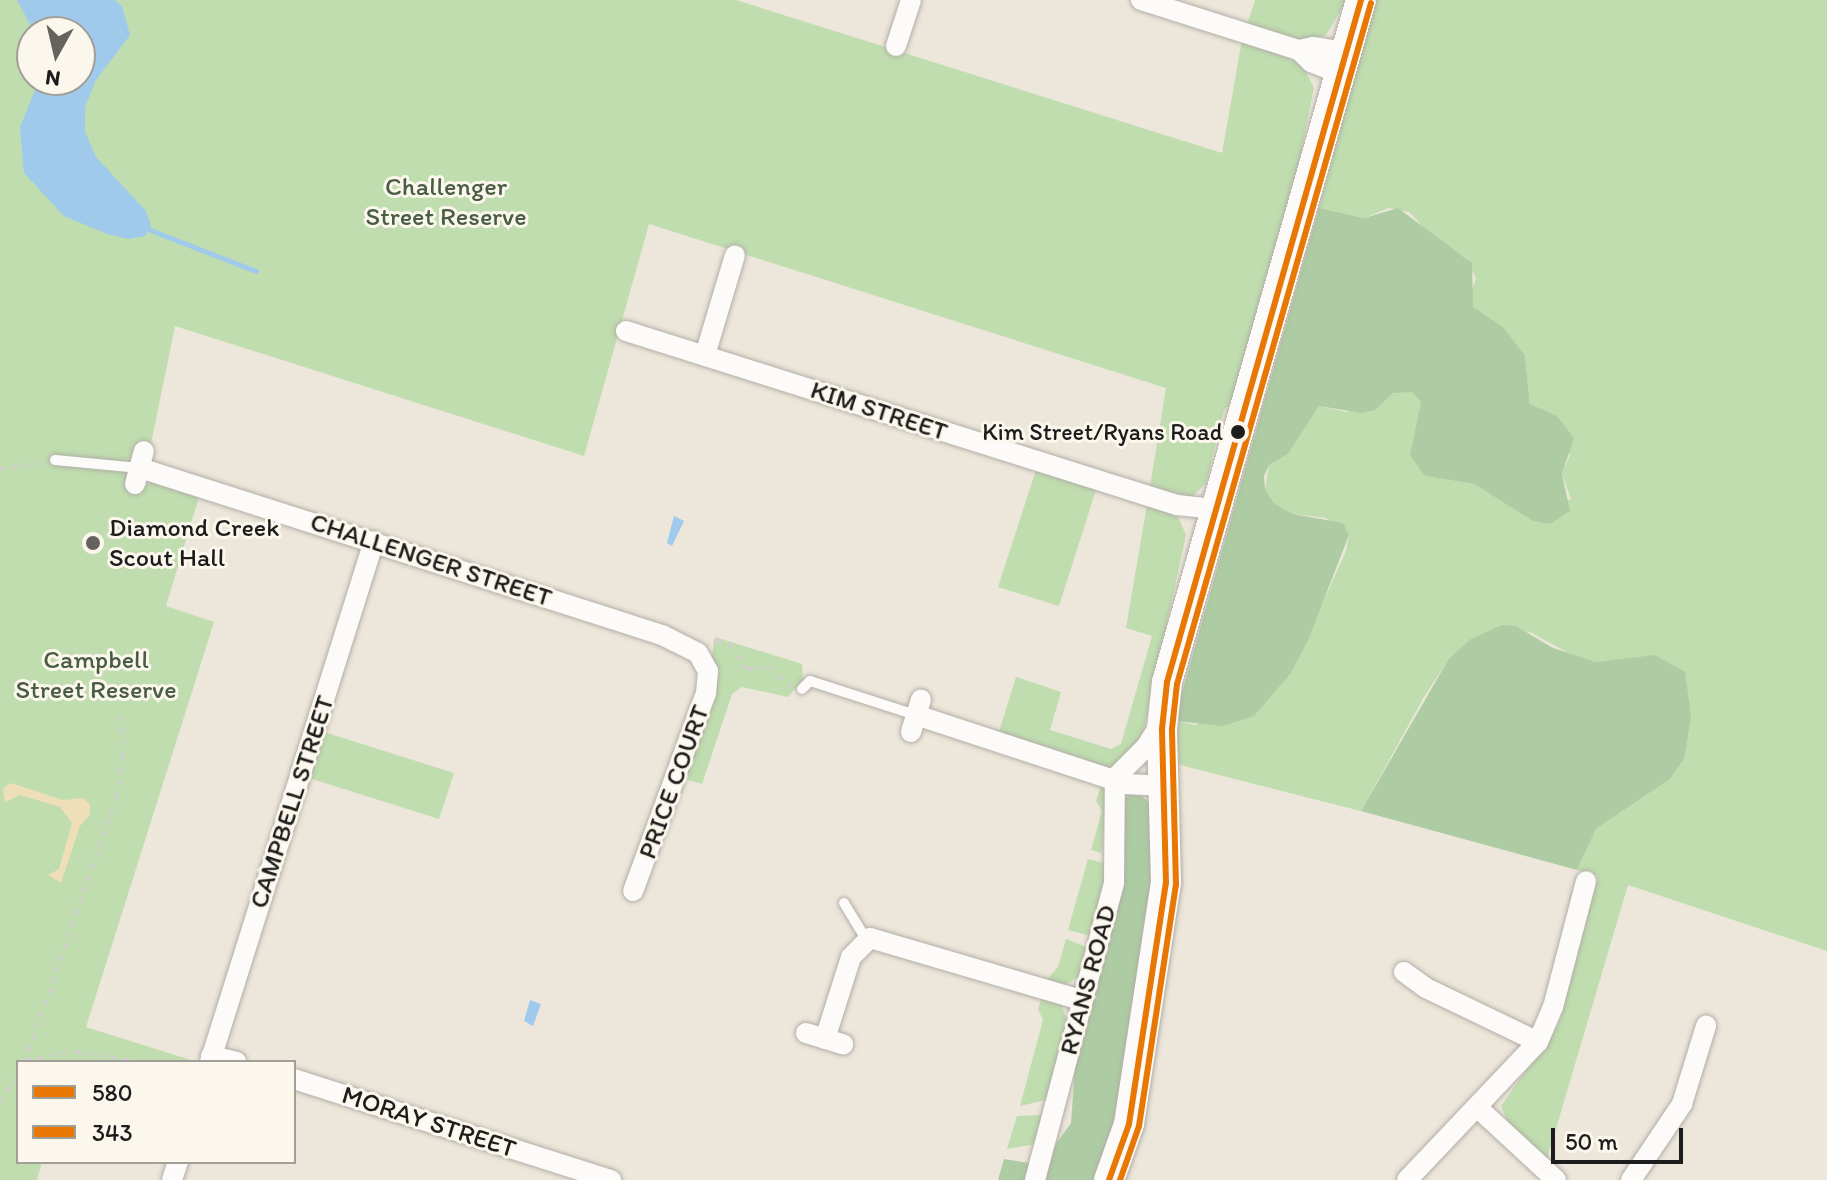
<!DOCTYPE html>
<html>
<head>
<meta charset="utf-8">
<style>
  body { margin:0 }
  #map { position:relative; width:1827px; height:1180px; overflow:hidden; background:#ede6da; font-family:Itim,sans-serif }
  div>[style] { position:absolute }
  .green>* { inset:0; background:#bfddae }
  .forest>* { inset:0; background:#aecca3 }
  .sand>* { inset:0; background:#eedfb9 }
  .water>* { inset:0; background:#a0caec }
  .stream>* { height:5px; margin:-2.5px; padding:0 2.5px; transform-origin:2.5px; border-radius:2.5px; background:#a0caec }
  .path>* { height:3px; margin-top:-1.5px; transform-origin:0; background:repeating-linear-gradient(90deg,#d2d0cd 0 6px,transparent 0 12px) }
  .roads { filter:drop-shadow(0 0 2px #b2aea7) drop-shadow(0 0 2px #b2aea7) }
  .service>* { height:10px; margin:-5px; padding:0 5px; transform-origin:5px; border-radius:5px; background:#fcfbf9 }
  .minor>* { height:20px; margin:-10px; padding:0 10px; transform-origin:10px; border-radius:10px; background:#fcfbf9 }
  .primary>* { height:30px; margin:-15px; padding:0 15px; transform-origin:15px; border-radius:15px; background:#fcfbf9 }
  .bus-1>* { height:6px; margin:-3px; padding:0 3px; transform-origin:3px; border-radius:3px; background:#e87803 }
  .bus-2>* { height:6px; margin:-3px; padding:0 3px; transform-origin:3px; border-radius:3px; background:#e87803 }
  .dots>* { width:22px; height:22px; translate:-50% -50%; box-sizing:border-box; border:4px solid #fbf7ec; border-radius:50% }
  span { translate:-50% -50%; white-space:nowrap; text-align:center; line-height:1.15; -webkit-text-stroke:6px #fbf7ec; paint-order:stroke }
  .bus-label { font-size:24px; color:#1c1c1c }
  .right { translate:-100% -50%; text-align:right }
  .park-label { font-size:26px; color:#485d42 }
  .street-label { font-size:26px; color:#1c1c1c }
  .poi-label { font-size:26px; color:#1c1c1c }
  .left { translate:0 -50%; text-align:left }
  .legend { position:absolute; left:16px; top:1060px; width:280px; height:104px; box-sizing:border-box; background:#fbf7ec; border:2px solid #a29f99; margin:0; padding:10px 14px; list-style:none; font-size:24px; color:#1c1c1c }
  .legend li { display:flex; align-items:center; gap:16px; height:40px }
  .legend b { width:40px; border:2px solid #a29f99 }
  .north { position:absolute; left:16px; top:16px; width:80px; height:80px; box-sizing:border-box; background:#fbf7ec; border:2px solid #a29f99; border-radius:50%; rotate:188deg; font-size:22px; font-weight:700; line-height:32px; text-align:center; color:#1c1c1c }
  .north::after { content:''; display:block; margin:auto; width:28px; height:36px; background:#65635e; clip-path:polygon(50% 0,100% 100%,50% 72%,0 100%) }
  .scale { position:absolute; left:1551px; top:1128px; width:132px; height:36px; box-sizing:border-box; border:4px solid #1c1c1c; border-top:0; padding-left:10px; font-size:24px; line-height:28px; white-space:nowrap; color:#1c1c1c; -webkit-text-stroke:6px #fbf7ec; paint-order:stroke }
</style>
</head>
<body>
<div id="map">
  <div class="green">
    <i style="clip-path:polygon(evenodd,0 0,736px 0,1222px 153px,1242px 40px,1302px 64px,1314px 88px,1296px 178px,1236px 394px,1224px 411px,1206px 483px,1192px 497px,1150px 487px,1166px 388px,649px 224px,584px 456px,175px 326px,142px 488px,153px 481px,200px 494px,166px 606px,214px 622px,86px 1027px,197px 1062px,18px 1062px,18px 1162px,42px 1162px,37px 1180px,0 1180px,0 0,32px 32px,80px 32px,80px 80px,32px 80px,32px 32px)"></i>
    <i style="clip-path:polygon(1255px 0,1347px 0,1326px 35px,1307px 42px,1247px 25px)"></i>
    <i style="clip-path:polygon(1376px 0,1827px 0,1827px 951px,1628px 885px,1547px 1159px,1509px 1125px,1501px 1106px,1558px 1025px,1598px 876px,1577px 870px,1596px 829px,1670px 779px,1684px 759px,1632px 661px,1596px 662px,1572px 655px,1530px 632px,1469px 640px,1448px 660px,1424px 697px,1361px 811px,1176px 764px,1174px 721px,1196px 725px,1291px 673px,1346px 551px,1349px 535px,1326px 518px,1293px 514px,1274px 503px,1265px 489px,1269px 465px,1288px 454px,1319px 406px,1346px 412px,1402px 390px,1412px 392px,1421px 401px,1425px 476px,1474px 484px,1518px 511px,1571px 499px,1562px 474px,1570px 455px,1557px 417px,1530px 404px,1525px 356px,1473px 307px,1471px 292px,1476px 278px,1465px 257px,1439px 243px,1409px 212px,1389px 208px,1364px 218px,1319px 208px)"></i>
    <i style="clip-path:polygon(1036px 470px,1096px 490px,1059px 606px,998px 587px)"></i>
    <i style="clip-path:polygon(1147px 505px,1178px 517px,1186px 535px,1142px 738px,1113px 766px,1102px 768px,998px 735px,1016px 677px,1061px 692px,1050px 730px,1111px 749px,1121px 744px,1152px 636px,1126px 628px)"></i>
    <i style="clip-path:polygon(715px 637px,802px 664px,803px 679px,788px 697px,742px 687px,732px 694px,702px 784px,685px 779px,698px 741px)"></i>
    <i style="clip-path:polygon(324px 732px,454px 773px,439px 819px,309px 778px)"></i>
    <i style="clip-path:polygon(1101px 785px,1106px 792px,1102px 853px,1091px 850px,1102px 811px,1096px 801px)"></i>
    <i style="clip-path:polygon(1088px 859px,1108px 864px,1093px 934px,1087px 935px,1068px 930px)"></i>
    <i style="clip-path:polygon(1066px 939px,1089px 948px,1080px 976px,1065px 985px,1046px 981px,1058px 967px)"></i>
    <i style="clip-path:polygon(1042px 995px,1062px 1005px,1067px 1023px,1050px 1099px,1020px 1106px,1043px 1020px,1038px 1009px)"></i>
    <i style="clip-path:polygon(1042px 1115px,1036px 1144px,1007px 1149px,1017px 1116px)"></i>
  </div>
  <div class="forest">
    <i style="clip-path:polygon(1319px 208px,1364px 218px,1398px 208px,1472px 263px,1473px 307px,1504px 328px,1525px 356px,1530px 404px,1557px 416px,1574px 438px,1562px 474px,1570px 511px,1550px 524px,1533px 521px,1474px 484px,1425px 476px,1410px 455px,1421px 402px,1412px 392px,1393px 393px,1375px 410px,1361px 413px,1319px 406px,1288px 454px,1269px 465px,1264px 476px,1265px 489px,1274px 503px,1293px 514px,1343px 523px,1349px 535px,1309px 638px,1291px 673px,1254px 716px,1223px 726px,1174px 721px)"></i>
    <i style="clip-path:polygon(1502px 625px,1516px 626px,1553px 648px,1596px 662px,1655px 655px,1685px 672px,1691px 717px,1684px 759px,1670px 779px,1596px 829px,1577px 870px,1361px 811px,1448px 660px,1469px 640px)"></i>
    <i style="clip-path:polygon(1130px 795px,1142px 796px,1151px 805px,1154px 892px,1127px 1081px,1096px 1180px,1039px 1180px,1050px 1152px,1071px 1123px,1076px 1054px,1123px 800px)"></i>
    <i style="clip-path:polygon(1004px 1159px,1029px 1163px,1031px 1180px,998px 1180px)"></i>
  </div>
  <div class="sand">
    <i style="clip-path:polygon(11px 783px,63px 800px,83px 798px,90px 804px,90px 815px,80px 826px,61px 883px,48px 875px,59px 869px,72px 823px,60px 807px,20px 795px,5px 802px,3px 788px)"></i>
  </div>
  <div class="water">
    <i style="clip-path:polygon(17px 0,115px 0,122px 6px,130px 35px,96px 80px,85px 107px,85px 132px,96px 157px,146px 211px,151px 226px,145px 236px,129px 239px,107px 234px,64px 216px,24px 173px,20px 127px,39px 80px,80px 80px,80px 32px,34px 32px)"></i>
    <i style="clip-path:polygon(674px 516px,684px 521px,672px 546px,667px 543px)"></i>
    <i style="clip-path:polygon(530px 1000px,541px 1004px,533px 1026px,524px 1021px)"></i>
  </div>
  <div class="stream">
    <i style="left:145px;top:228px;width:119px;rotate:21.2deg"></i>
  </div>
  <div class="path">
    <i style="left:0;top:468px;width:41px;rotate:-7deg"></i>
    <i style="left:714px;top:644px;width:5px;rotate:-68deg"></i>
    <i style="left:716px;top:639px;width:15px;rotate:20deg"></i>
    <i style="left:730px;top:644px;width:30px;rotate:56deg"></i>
    <i style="left:747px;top:669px;width:24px;rotate:-7deg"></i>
    <i style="left:771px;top:666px;width:28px;rotate:46deg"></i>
    <i style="left:26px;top:1060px;width:50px;rotate:-10.4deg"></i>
    <i style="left:75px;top:1051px;width:69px;rotate:9.2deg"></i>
    <i style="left:25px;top:1062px;width:280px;rotate:-71deg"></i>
    <i style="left:116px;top:797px;width:41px;rotate:-80.1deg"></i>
    <i style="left:123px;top:757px;width:43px;rotate:-91.3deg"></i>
    <i style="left:0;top:1101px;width:32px;rotate:-55deg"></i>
  </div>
  <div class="roads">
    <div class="service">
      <i style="left:55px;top:460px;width:85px;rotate:5.4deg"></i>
      <i style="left:802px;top:689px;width:11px;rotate:-45deg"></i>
      <i style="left:810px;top:681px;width:111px;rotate:17.8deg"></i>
      <i style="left:844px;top:903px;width:42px;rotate:58.6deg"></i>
    </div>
    <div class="minor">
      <i style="left:1141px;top:0;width:166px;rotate:17.6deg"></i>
      <i style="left:1299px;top:50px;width:17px;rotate:45deg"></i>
      <i style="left:1311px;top:62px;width:31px;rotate:22deg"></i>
      <i style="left:896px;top:46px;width:48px;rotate:-71.9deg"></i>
      <i style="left:1299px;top:50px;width:14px;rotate:-12deg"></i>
      <i style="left:1313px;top:47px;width:33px;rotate:9deg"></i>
      <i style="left:626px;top:331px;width:578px;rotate:17.53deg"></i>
      <i style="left:1177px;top:505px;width:37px;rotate:6deg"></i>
      <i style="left:705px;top:355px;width:104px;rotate:-73.3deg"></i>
      <i style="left:140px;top:468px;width:548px;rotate:17.74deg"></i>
      <i style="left:662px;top:635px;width:40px;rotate:26.6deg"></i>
      <i style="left:698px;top:653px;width:21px;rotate:61deg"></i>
      <i style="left:708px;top:671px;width:22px;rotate:95deg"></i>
      <i style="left:706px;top:693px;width:211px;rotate:110.2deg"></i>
      <i style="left:135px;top:484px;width:34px;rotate:-75deg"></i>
      <i style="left:916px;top:715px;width:221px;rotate:18.2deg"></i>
      <i style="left:1126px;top:784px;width:39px;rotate:3deg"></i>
      <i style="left:911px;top:732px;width:34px;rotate:-73deg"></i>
      <i style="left:1115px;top:778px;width:44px;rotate:-45deg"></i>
      <i style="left:1146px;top:747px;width:28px;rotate:-58deg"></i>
      <i style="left:1404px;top:972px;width:27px;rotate:36deg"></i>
      <i style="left:1426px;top:988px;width:124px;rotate:25.7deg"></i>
      <i style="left:806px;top:1033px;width:39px;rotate:17deg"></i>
      <i style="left:825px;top:1039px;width:86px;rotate:-72.4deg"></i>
      <i style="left:851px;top:957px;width:27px;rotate:-45deg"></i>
      <i style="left:870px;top:938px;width:220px;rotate:16.4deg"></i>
      <i style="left:211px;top:1056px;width:26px;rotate:13deg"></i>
      <i style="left:210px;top:1062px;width:546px;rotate:-72.53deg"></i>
      <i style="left:294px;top:1079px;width:333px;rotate:17.7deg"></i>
      <i style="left:1478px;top:1108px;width:106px;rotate:42.7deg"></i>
      <i style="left:172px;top:1180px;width:19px;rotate:-72deg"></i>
      <i style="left:1035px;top:1180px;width:307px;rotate:-75.1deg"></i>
      <i style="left:1114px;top:883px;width:105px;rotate:-89.5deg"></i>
      <i style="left:1407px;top:1180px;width:190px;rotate:-46.5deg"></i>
      <i style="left:1538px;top:1042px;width:38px;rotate:-67deg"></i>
      <i style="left:1553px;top:1007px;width:130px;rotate:-75.3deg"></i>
      <i style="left:1631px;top:1180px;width:92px;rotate:-56.1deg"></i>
      <i style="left:1682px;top:1104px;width:82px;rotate:-72.9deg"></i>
    </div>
    <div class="primary">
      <i style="left:1109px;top:1180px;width:59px;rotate:-70.3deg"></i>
      <i style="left:1129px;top:1124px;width:244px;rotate:-81.3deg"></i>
      <i style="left:1166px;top:883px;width:154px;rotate:-91.5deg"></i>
      <i style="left:1162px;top:729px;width:47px;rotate:-83.9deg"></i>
      <i style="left:1167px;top:682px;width:709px;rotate:-74.12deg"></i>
    </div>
  </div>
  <div class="bus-1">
    <i style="left:1109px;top:1180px;width:59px;rotate:-70.3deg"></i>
    <i style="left:1129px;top:1124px;width:244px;rotate:-81.3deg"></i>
    <i style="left:1166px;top:883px;width:154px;rotate:-91.5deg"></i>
    <i style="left:1162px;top:729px;width:47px;rotate:-83.9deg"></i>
    <i style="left:1167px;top:682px;width:709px;rotate:-74.12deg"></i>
  </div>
  <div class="bus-2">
    <i style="left:1120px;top:1180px;width:57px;rotate:-70.6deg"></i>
    <i style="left:1139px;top:1126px;width:244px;rotate:-81.3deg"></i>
    <i style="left:1176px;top:885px;width:156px;rotate:-91.5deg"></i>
    <i style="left:1172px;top:729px;width:45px;rotate:-83.7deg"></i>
    <i style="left:1177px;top:684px;width:708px;rotate:-74.1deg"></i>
  </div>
  <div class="dots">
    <i style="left:1238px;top:432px;background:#1c1c1c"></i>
    <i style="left:93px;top:543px;background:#65635e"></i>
  </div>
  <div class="bus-label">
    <span class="right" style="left:1223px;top:432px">Kim Street/Ryans Road</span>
  </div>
  <div class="park-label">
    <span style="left:446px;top:202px">Challenger<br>Street Reserve</span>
    <span style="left:96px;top:675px">Campbell<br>Street Reserve</span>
  </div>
  <div class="street-label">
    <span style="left:879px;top:411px;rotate:18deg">KIM STREET</span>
    <span style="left:431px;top:560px;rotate:18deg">CHALLENGER STREET</span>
    <span style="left:674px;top:782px;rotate:-70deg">PRICE COURT</span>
    <span style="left:292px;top:802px;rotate:-72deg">CAMPBELL STREET</span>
    <span style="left:1088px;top:980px;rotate:-75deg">RYANS ROAD</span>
    <span style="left:429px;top:1122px;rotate:18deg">MORAY STREET</span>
  </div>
  <div class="poi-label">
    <span class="left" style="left:109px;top:543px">Diamond Creek<br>Scout Hall</span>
  </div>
  <ul class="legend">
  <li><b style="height:10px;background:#e87803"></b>580</li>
  <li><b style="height:10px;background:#e87803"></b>343</li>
  </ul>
  <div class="north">N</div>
  <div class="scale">50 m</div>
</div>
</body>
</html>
